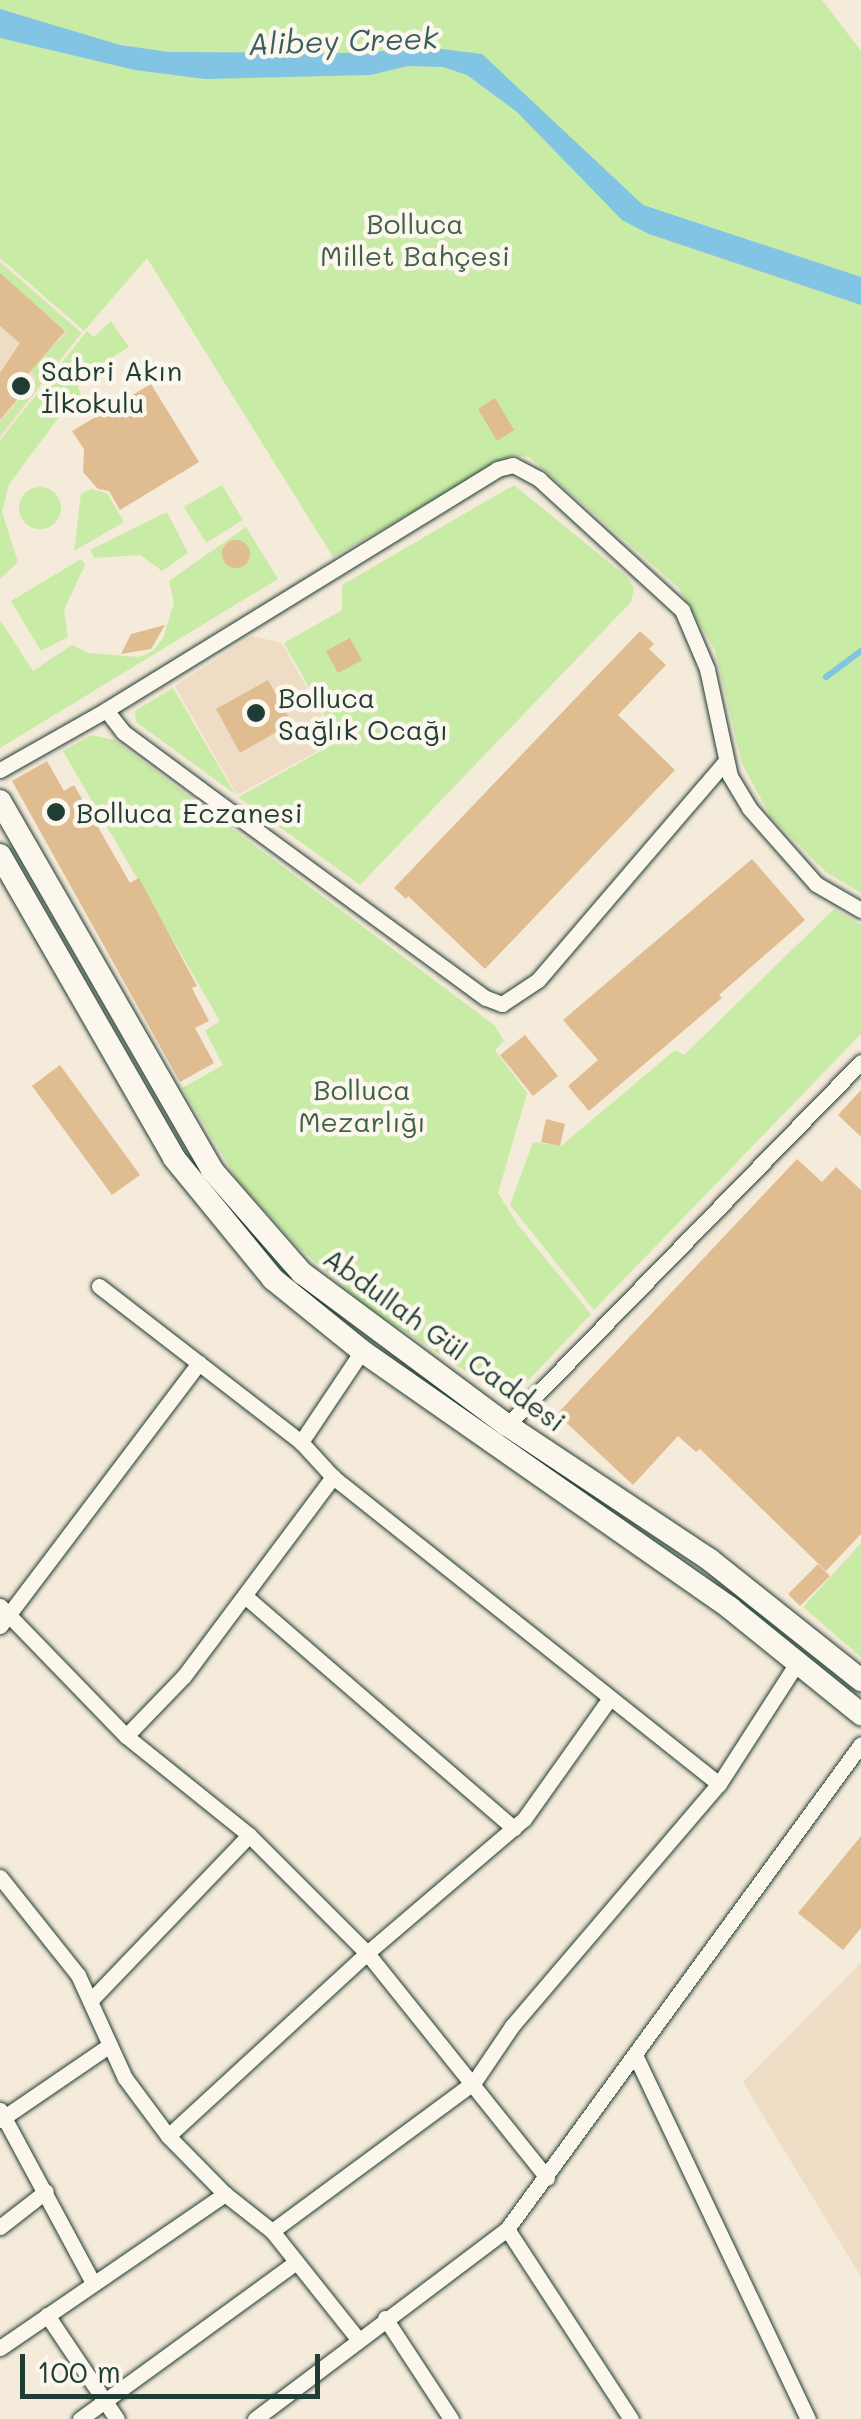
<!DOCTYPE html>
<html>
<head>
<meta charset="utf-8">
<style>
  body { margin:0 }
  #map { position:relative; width:861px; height:2419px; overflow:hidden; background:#f5ebda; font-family:Mali,sans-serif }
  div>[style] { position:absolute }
  .built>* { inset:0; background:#eeddc4 }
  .green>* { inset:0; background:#c8eba5 }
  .round { border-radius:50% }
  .water>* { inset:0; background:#82c4e3 }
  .stream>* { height:6px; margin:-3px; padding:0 3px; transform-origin:3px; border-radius:3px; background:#82c4e3 }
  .building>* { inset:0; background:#dfbd91 }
  .roads { filter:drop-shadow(0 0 2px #1f3d34) drop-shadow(0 0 2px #1f3d34) }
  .street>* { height:15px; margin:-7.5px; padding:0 7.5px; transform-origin:7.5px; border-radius:7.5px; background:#fbf7ec }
  .secondary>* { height:22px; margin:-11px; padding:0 11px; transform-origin:11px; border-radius:11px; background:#fbf7ec }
  .dots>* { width:28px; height:28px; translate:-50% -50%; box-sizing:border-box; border:5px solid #fbf7ec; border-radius:50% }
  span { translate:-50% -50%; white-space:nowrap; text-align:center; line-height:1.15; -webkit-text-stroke:9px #fbf7ec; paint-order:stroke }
  .park-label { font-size:28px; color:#41604b }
  .poi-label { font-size:28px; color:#1f3d34 }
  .left { translate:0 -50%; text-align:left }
  .street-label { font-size:28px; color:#1f3d34 }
  .water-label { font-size:30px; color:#385f60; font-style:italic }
  .scale { position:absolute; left:20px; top:2354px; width:300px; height:45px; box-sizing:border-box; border:5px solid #1f3d34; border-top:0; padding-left:12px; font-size:30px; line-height:35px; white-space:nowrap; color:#1f3d34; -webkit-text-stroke:8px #fbf7ec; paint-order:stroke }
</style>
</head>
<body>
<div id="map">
  <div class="built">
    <i style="clip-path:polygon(0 261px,82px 333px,0 438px)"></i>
    <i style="clip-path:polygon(252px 636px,282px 643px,336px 741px,237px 795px,175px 686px)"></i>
    <i style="clip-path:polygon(861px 1963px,861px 2277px,743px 2082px)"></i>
  </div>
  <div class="green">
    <i style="clip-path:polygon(0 0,822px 0,861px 51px,861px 893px,826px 872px,771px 817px,742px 764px,715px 650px,678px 587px,529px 457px,510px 456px,333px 557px,147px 258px,84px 331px,0 258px)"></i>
    <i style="clip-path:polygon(0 263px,81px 333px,0 435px,0 423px,37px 378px,29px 370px,68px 332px,0 275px)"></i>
    <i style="clip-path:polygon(111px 321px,129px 347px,76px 380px,81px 395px,59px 417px,9px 484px,2px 512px,18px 562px,0 579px,0 440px,87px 331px,94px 337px)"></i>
    <i style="clip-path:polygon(222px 485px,243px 520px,206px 543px,184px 507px)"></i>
    <i style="clip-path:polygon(514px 485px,627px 577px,634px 588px,631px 602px,360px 885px,238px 797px,339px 741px,284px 643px,342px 610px,342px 585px)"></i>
    <i class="round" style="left:19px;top:487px;width:42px;height:42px"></i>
    <i style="clip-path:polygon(91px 489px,107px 493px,124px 522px,74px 551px,81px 494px)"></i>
    <i style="clip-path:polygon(167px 512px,188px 553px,162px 571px,140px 555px,94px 558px,90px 550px)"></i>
    <i style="clip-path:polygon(246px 527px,278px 579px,0 748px,0 620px,33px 671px,72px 645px,89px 653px,139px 657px,153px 651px,163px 638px,174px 603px,169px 581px)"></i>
    <i style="clip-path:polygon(81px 559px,85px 565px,64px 610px,68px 637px,41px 651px,11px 601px)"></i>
    <i style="clip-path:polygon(173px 688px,235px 794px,136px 722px,135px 711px)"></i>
    <i style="clip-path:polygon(92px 735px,114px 740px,494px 1025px,504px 1041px,495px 1050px,527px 1093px,498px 1193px,518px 1225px,591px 1314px,510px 1400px,367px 1307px,297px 1246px,237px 1179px,182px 1088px,223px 1065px,205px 1031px,220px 1021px,63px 751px)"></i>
    <i style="clip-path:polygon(834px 909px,861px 925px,861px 1034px,594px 1310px,510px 1205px,533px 1142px,561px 1146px,675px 1050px,684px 1055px)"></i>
    <i style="clip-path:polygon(861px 1543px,861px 1657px,803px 1607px)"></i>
  </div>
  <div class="water">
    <i style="clip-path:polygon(0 9px,120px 45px,169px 52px,373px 53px,410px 45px,482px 54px,643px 205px,861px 277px,861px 305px,649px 234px,622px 220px,517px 112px,467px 75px,443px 67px,408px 66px,370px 75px,205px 79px,135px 70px,0 38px)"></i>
  </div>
  <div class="stream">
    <i style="left:826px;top:677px;width:44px;rotate:-36.6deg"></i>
  </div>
  <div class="building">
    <i style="clip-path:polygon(0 273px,65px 331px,28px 374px,34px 379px,0 420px,0 373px,20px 343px,0 326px)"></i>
    <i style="clip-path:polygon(151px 384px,199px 462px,120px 510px,109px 491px,98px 489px,83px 472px,84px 449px,72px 431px)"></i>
    <i style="clip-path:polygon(495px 398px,514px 430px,497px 441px,478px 409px)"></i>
    <i class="round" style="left:222px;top:540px;width:28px;height:28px"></i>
    <i style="clip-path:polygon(165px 625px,151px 649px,121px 654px,131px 634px)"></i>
    <i style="clip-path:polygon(640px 631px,654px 644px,649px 649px,666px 665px,618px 715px,675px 770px,485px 969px,408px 896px,406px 899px,394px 888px)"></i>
    <i style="clip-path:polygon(350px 638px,362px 660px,338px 673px,326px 651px)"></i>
    <i style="clip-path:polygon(268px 680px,292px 723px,240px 753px,216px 709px)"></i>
    <i style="clip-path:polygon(47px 761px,64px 791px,74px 785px,130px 883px,139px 878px,197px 986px,192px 988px,209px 1021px,195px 1028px,214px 1063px,180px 1082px,12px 781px)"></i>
    <i style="clip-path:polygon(752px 859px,805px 920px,719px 995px,722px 998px,589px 1111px,568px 1086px,598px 1060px,563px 1020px)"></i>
    <i style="clip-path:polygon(525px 1035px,558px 1076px,533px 1096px,500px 1055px)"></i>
    <i style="clip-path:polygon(60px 1065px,140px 1175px,112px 1195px,32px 1086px)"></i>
    <i style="clip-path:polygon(861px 1090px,861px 1137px,838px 1115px)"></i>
    <i style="clip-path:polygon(546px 1119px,565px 1124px,560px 1146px,541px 1142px)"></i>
    <i style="clip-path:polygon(797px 1159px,822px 1182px,836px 1167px,861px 1190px,861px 1534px,826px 1571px,700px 1449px,696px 1452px,678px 1436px,633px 1485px,557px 1414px)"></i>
    <i style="clip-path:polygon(818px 1564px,830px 1576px,800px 1606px,788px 1594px)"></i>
    <i style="clip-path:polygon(861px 1836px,861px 1928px,843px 1950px,798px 1913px)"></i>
  </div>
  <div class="roads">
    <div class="street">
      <i style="left:106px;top:710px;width:28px;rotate:52deg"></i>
      <i style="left:123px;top:732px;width:96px;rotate:36.5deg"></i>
      <i style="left:200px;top:789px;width:354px;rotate:36.2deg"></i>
      <i style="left:486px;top:998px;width:17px;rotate:21deg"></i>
      <i style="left:502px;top:1004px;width:43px;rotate:-33.7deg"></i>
      <i style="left:538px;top:980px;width:289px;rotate:-49.4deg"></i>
      <i style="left:0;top:770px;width:122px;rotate:-29.5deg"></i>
      <i style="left:106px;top:710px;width:459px;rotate:-31.6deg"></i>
      <i style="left:497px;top:469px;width:16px;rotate:-14deg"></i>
      <i style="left:513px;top:465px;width:30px;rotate:28deg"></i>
      <i style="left:539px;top:479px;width:194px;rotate:42.5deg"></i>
      <i style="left:682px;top:610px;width:64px;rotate:67deg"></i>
      <i style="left:707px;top:669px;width:109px;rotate:77.9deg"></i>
      <i style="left:730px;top:776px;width:37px;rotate:59deg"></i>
      <i style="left:749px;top:808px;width:101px;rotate:48.6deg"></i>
      <i style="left:816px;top:884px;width:52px;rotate:30deg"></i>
      <i style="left:99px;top:1286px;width:255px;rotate:37.7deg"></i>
      <i style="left:362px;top:1351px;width:110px;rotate:123.8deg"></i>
      <i style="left:301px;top:1442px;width:47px;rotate:47.6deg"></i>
      <i style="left:333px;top:1477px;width:493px;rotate:38.5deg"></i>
      <i style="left:507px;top:1425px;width:507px;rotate:-45.72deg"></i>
      <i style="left:246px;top:1597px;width:354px;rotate:40.8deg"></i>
      <i style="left:0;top:1606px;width:181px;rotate:45.9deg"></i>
      <i style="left:126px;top:1736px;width:158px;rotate:38.8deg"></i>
      <i style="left:249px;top:1835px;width:167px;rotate:45deg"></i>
      <i style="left:367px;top:1953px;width:288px;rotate:51.3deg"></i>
      <i style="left:0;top:1626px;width:330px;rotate:-52.9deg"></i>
      <i style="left:126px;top:1736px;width:83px;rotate:-46deg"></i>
      <i style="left:184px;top:1676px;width:249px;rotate:-53.2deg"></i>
      <i style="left:0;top:1877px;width:125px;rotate:51.5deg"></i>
      <i style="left:78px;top:1975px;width:113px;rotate:65.5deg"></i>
      <i style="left:125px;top:2078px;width:72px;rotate:53.4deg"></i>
      <i style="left:168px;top:2136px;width:81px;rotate:45.5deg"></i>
      <i style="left:225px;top:2194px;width:60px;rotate:38.2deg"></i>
      <i style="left:272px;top:2231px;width:138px;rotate:51.5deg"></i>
      <i style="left:90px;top:2001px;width:230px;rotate:-46.2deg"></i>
      <i style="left:636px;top:2057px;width:401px;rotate:64.6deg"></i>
      <i style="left:0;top:2110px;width:196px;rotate:61.7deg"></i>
      <i style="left:0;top:2120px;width:133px;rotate:-34.3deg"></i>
      <i style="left:168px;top:2136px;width:270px;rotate:-42.6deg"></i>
      <i style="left:367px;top:1953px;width:206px;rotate:-40.5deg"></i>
      <i style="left:524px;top:1819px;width:148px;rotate:-54.6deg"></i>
      <i style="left:0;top:2227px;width:58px;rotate:-38deg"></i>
      <i style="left:507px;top:2229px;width:227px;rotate:56.9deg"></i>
      <i style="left:272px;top:2231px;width:251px;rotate:-36.4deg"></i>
      <i style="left:474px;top:2082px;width:68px;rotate:-55.8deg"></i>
      <i style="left:512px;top:2026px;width:318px;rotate:-49.5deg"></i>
      <i style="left:719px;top:1784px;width:144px;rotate:-57.2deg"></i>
      <i style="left:47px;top:2315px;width:125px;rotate:56.1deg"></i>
      <i style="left:385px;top:2318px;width:121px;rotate:56.8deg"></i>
      <i style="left:0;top:2348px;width:273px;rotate:-34.4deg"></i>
      <i style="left:80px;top:2419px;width:267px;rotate:-36deg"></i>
      <i style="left:255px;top:2419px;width:316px;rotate:-37deg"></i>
      <i style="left:507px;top:2229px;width:600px;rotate:-53.87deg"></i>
    </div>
    <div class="secondary">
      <i style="left:0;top:801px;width:426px;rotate:60.1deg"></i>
      <i style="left:212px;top:1170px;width:137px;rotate:48.9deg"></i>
      <i style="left:302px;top:1273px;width:255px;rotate:36.6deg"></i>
      <i style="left:507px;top:1425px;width:244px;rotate:33.6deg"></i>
      <i style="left:710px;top:1560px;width:193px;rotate:38.5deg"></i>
      <i style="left:0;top:855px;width:349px;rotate:60.1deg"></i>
      <i style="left:174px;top:1158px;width:156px;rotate:50.7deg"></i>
      <i style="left:273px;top:1279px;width:114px;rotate:39deg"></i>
      <i style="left:362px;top:1351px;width:449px;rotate:34.9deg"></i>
      <i style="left:730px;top:1608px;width:169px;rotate:39deg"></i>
    </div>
  </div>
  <div class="dots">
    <i style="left:21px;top:386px;background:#1f3d34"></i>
    <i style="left:256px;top:713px;background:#1f3d34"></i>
    <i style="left:56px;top:812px;background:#1f3d34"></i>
  </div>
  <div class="park-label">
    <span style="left:415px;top:239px">Bolluca<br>Millet Bahçesi</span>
    <span style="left:362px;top:1105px">Bolluca<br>Mezarlığı</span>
  </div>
  <div class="poi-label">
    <span class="left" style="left:41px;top:386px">Sabri Akın<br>İlkokulu</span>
    <span class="left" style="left:278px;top:713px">Bolluca<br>Sağlık Ocağı</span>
    <span class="left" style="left:76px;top:812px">Bolluca Eczanesi</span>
  </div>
  <div class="street-label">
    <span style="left:445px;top:1339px;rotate:36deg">Abdullah Gül Caddesi</span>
  </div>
  <div class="water-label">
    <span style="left:343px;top:40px;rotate:-2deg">Alibey Creek</span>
  </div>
  <div class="scale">100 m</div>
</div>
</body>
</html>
